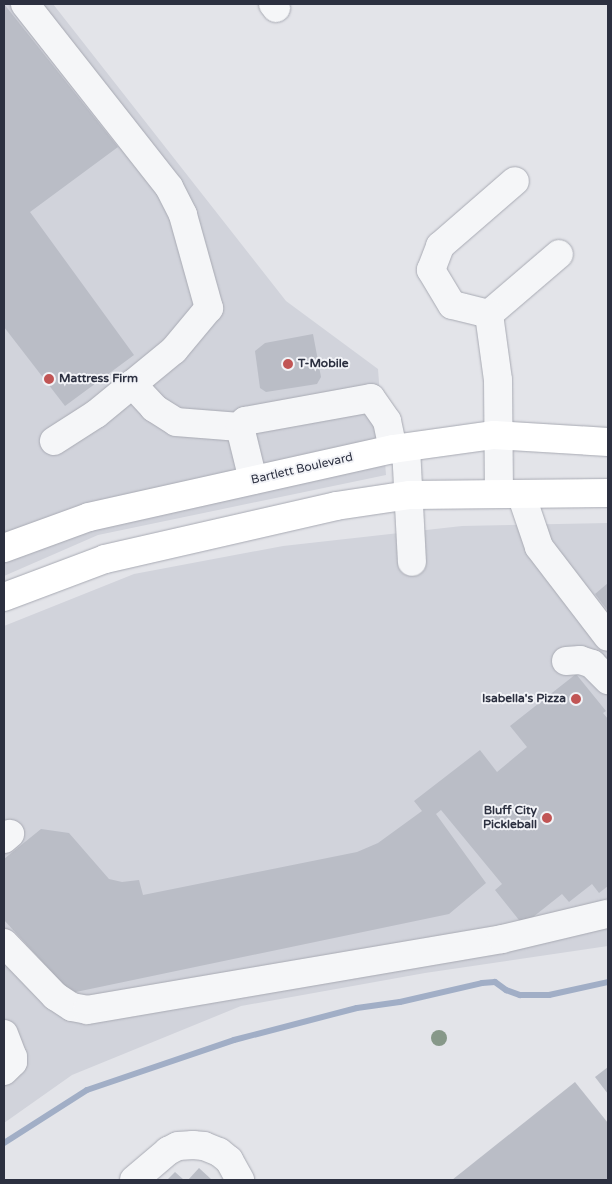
<!DOCTYPE html>
<html>
<head>
<meta charset="utf-8">
<style>
  body { margin:0 }
  #map { position:relative; width:612px; height:1184px; overflow:hidden; background:#e3e4e9; font-family:"Varela Round",sans-serif }
  div>[style] { position:absolute }
  .built>* { inset:0; background:#d1d3db }
  .stream>* { height:6px; margin:-3px; padding:0 3px; transform-origin:3px; border-radius:3px; background:#a1aec6 }
  .building>* { inset:0; background:#babdc6 }
  .roads { filter:drop-shadow(0 0 1px #a8aab3) drop-shadow(0 0 1px #a8aab3) }
  .minor>* { height:28px; margin:-14px; padding:0 14px; transform-origin:14px; border-radius:14px; background:#f5f6f8 }
  .major>* { height:28px; margin:-14px; padding:0 14px; transform-origin:14px; border-radius:14px; background:#fff }
  .trees>* { width:16px; height:16px; margin:-8px; border-radius:50%; background:#879889 }
  .dots>* { width:14px; height:14px; translate:-50% -50%; box-sizing:border-box; border:2px solid #f2f3f7; border-radius:50% }
  span { translate:-50% -50%; white-space:nowrap; text-align:center; line-height:1.15; -webkit-text-stroke:4px #f2f3f7; paint-order:stroke }
  .poi-label { font-size:12px; color:#2c3040; font-weight:700 }
  .left { translate:0 -50%; text-align:left }
  .right { translate:-100% -50%; text-align:right }
  .street-label { font-size:12px; color:#2c3040 }
  .frame { position:absolute; inset:0; border:5px solid #2c3040; pointer-events:none }
</style>
</head>
<body>
<div id="map">
  <div class="built">
    <i style="clip-path:polygon(4px 4px,53px 4px,286px 301px,378px 369px,386px 475px,98px 535px,4px 576px)"></i>
    <i style="clip-path:polygon(608px 523px,608px 946px,425px 973px,241px 1006px,72px 1075px,4px 1123px,4px 626px,134px 574px,283px 546px,462px 526px)"></i>
  </div>
  <div class="stream">
    <i style="left:4px;top:1143px;width:98px;rotate:-32.6deg"></i>
    <i style="left:87px;top:1090px;width:155px;rotate:-18.8deg"></i>
    <i style="left:234px;top:1040px;width:127px;rotate:-14.6deg"></i>
    <i style="left:357px;top:1008px;width:43px;rotate:-7.9deg"></i>
    <i style="left:400px;top:1002px;width:84px;rotate:-13deg"></i>
    <i style="left:482px;top:983px;width:13px;rotate:-4deg"></i>
    <i style="left:495px;top:982px;width:14px;rotate:36deg"></i>
    <i style="left:506px;top:990px;width:15px;rotate:20deg"></i>
    <i style="left:520px;top:995px;width:29px"></i>
    <i style="left:549px;top:995px;width:60px;rotate:-12.4deg"></i>
  </div>
  <div class="building">
    <i style="clip-path:polygon(4px 4px,118px 147px,30px 212px,134px 355px,65px 406px,4px 327px)"></i>
    <i style="clip-path:polygon(313px 334px,321px 377px,317px 384px,266px 392px,260px 388px,255px 351px,265px 343px)"></i>
    <i style="clip-path:polygon(608px 583px,608px 611px,595px 594px)"></i>
    <i style="clip-path:polygon(576px 674px,606px 711px,603px 713px,608px 719px,608px 886px,599px 893px,592px 884px,569px 902px,562px 894px,523px 925px,495px 890px,502px 884px,441px 810px,436px 814px,486px 883px,449px 914px,71px 993px,4px 920px,4px 859px,41px 829px,69px 833px,109px 879px,122px 882px,139px 880px,143px 895px,357px 852px,378px 843px,422px 811px,414px 801px,480px 750px,497px 772px,527px 747px,510px 726px)"></i>
    <i style="clip-path:polygon(608px 1067px,608px 1094px,595px 1077px)"></i>
    <i style="clip-path:polygon(575px 1082px,608px 1123px,608px 1180px,452px 1180px)"></i>
    <i style="clip-path:polygon(199px 1168px,212px 1180px,188px 1180px)"></i>
    <i style="clip-path:polygon(175px 1172px,184px 1180px,167px 1180px)"></i>
  </div>
  <div class="roads">
    <div class="minor">
      <i style="left:25px;top:4px;width:233px;rotate:51.8deg"></i>
      <i style="left:169px;top:187px;width:31px;rotate:63deg"></i>
      <i style="left:183px;top:215px;width:97px;rotate:74.4deg"></i>
      <i style="left:209px;top:308px;width:55px;rotate:129.8deg"></i>
      <i style="left:174px;top:350px;width:101px;rotate:140.6deg"></i>
      <i style="left:96px;top:414px;width:50px;rotate:147.3deg"></i>
      <i style="left:273px;top:4px;width:5px;rotate:53deg"></i>
      <i style="left:489px;top:314px;width:92px;rotate:-40.6deg"></i>
      <i style="left:132px;top:384px;width:33px;rotate:47deg"></i>
      <i style="left:154px;top:408px;width:26px;rotate:32deg"></i>
      <i style="left:176px;top:422px;width:64px;rotate:4.5deg"></i>
      <i style="left:406px;top:448px;width:114px;rotate:87deg"></i>
      <i style="left:253px;top:480px;width:55px;rotate:-103.8deg"></i>
      <i style="left:240px;top:427px;width:8px;rotate:-50deg"></i>
      <i style="left:245px;top:421px;width:128px;rotate:-10.3deg"></i>
      <i style="left:371px;top:398px;width:28px;rotate:55deg"></i>
      <i style="left:387px;top:421px;width:29px;rotate:78deg"></i>
      <i style="left:499px;top:494px;width:114px;rotate:-90.5deg"></i>
      <i style="left:498px;top:380px;width:67px;rotate:-97.8deg"></i>
      <i style="left:489px;top:314px;width:38px;rotate:-166deg"></i>
      <i style="left:452px;top:305px;width:41px;rotate:-121deg"></i>
      <i style="left:431px;top:270px;width:26px;rotate:-69deg"></i>
      <i style="left:440px;top:246px;width:99px;rotate:-40.9deg"></i>
      <i style="left:521px;top:494px;width:56px;rotate:71.2deg"></i>
      <i style="left:539px;top:547px;width:113px;rotate:52.5deg"></i>
      <i style="left:566px;top:661px;width:14px;rotate:-4deg"></i>
      <i style="left:580px;top:660px;width:13px;rotate:18deg"></i>
      <i style="left:592px;top:664px;width:23px;rotate:45deg"></i>
      <i style="left:4px;top:839px;width:8px;rotate:-40deg"></i>
      <i style="left:4px;top:943px;width:74px;rotate:46.1deg"></i>
      <i style="left:55px;top:996px;width:20px;rotate:33deg"></i>
      <i style="left:72px;top:1007px;width:15px;rotate:11deg"></i>
      <i style="left:87px;top:1010px;width:421px;rotate:-9.7deg"></i>
      <i style="left:502px;top:939px;width:108px;rotate:-13.4deg"></i>
      <i style="left:4px;top:1034px;width:25px;rotate:69deg"></i>
      <i style="left:13px;top:1057px;width:5px;rotate:90deg"></i>
      <i style="left:13px;top:1062px;width:13px;rotate:135deg"></i>
      <i style="left:134px;top:1180px;width:45px;rotate:-40.5deg"></i>
      <i style="left:168px;top:1151px;width:11px;rotate:-27deg"></i>
      <i style="left:178px;top:1146px;width:15px;rotate:-4deg"></i>
      <i style="left:193px;top:1145px;width:11px;rotate:5deg"></i>
      <i style="left:204px;top:1146px;width:16px;rotate:22deg"></i>
      <i style="left:219px;top:1152px;width:13px;rotate:39deg"></i>
      <i style="left:229px;top:1160px;width:23px;rotate:61deg"></i>
    </div>
    <div class="major">
      <i style="left:4px;top:548px;width:90px;rotate:-20deg"></i>
      <i style="left:89px;top:517px;width:312px;rotate:-12.6deg"></i>
      <i style="left:393px;top:449px;width:102px;rotate:-7.9deg"></i>
      <i style="left:494px;top:435px;width:114px;rotate:3.5deg"></i>
      <i style="left:4px;top:597px;width:108px;rotate:-20.6deg"></i>
      <i style="left:105px;top:559px;width:237px;rotate:-12.9deg"></i>
      <i style="left:336px;top:506px;width:75px;rotate:-8.5deg"></i>
      <i style="left:410px;top:495px;width:198px;rotate:-0.6deg"></i>
    </div>
  </div>
  <div class="trees">
    <i style="left:439px;top:1038px"></i>
  </div>
  <div class="dots">
    <i style="left:288px;top:364px;background:#c15555"></i>
    <i style="left:49px;top:379px;background:#c15555"></i>
    <i style="left:576px;top:699px;background:#c15555"></i>
    <i style="left:547px;top:818px;background:#c15555"></i>
  </div>
  <div class="poi-label">
    <span class="left" style="left:298px;top:364px">T-Mobile</span>
    <span class="left" style="left:59px;top:379px">Mattress Firm</span>
    <span class="right" style="left:566px;top:699px">Isabella's Pizza</span>
    <span class="right" style="left:537px;top:818px">Bluff City<br>Pickleball</span>
  </div>
  <div class="street-label">
    <span style="left:302px;top:469px;rotate:-13deg">Bartlett Boulevard</span>
  </div>
  <div class="frame"></div>
</div>
</body>
</html>
